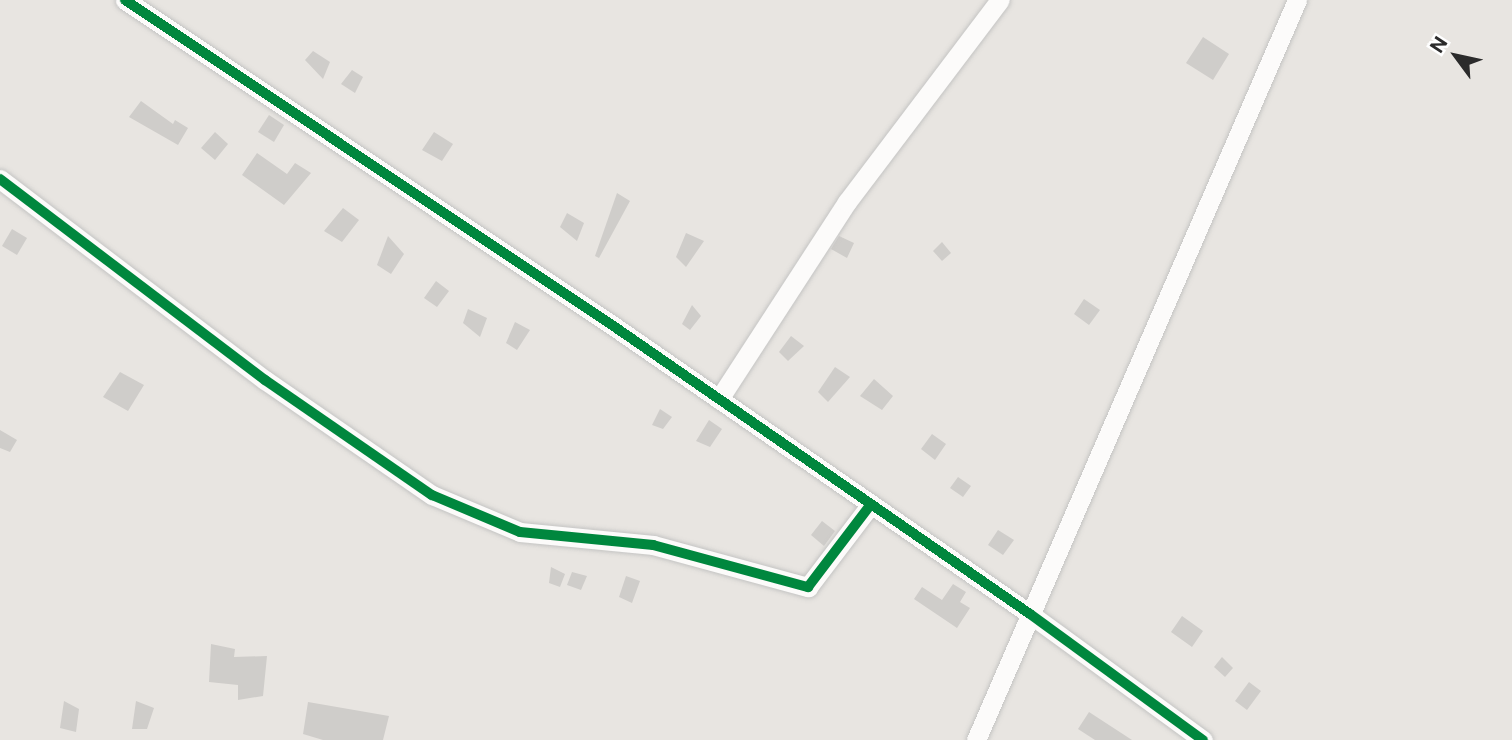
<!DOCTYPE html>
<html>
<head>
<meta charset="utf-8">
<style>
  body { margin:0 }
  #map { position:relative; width:1512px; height:740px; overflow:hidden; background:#e8e5e1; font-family:"Public Sans",sans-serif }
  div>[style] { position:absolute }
  .building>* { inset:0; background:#cfcdca }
  .roads { filter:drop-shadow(0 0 2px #c4c4c3) drop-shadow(0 0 2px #c4c4c3) }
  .minor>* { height:19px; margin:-9.5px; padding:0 9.5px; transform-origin:9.5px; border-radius:9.5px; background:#fcfbfa }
  .cycleway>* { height:10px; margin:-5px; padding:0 5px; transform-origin:5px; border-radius:5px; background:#00873e }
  span { translate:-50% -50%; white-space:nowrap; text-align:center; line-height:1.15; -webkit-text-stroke:5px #fff; paint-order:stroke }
  .north { position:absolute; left:1421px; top:21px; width:70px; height:70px; -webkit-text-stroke:5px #fff; paint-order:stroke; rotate:303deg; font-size:19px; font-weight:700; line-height:28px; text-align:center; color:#2b2b2b }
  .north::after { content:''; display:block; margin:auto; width:24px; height:32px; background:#2b2b2b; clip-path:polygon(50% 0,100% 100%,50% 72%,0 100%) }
</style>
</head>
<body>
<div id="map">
  <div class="building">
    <i style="clip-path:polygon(1203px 37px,1229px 54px,1213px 80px,1186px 63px)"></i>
    <i style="clip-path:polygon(313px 51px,330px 62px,323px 79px,305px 60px)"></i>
    <i style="clip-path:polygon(352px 70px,363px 77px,355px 93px,341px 84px)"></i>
    <i style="clip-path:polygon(141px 101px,173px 124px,175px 120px,188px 128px,178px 145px,129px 117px)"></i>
    <i style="clip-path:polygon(269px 115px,284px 125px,274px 142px,258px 132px)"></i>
    <i style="clip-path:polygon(215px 132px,228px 144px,215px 160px,201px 148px)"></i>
    <i style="clip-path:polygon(434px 132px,453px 144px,442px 161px,422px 150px)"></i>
    <i style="clip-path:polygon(257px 153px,287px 174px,295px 163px,311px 173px,284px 205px,242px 175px)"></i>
    <i style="clip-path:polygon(617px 193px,630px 201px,599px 258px,595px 256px)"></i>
    <i style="clip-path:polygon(343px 208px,359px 220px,342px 242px,324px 231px)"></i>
    <i style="clip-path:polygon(567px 213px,584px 223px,577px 241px,560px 227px)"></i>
    <i style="clip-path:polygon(12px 229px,27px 238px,17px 255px,2px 246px)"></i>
    <i style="clip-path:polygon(686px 233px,704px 241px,686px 267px,676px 257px)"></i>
    <i style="clip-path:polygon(388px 236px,404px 254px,391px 274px,377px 265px)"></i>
    <i style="clip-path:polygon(839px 236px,854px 243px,847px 258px,831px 249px)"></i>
    <i style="clip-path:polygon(942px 242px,951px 253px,942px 261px,933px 251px)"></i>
    <i style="clip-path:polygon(436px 281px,449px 291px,437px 307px,424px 298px)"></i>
    <i style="clip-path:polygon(1084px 299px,1100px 310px,1089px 325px,1074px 314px)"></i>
    <i style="clip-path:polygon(692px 305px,701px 316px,690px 330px,682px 324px)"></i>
    <i style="clip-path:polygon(468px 309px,487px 318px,480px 337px,463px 323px)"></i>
    <i style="clip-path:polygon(515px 322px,530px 330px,517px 350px,506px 343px)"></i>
    <i style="clip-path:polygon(791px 336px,804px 346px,788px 361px,779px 352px)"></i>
    <i style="clip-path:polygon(835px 367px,850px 377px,828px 402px,818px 392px)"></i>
    <i style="clip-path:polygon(120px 372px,144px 385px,128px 411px,103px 397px)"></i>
    <i style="clip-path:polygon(874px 379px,893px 396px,882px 410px,860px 396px)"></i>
    <i style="clip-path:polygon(660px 409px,672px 417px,663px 429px,652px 425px)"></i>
    <i style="clip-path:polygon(709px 420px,722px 429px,710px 447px,696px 441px)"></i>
    <i style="clip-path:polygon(0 430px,17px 440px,10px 452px,0 448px)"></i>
    <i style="clip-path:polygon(932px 434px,946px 444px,935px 460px,921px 449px)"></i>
    <i style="clip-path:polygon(958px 477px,971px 486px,963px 497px,950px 488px)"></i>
    <i style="clip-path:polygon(822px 521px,835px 531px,824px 546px,811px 535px)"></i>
    <i style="clip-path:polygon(998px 530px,1014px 540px,1003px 555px,988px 545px)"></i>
    <i style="clip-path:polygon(551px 567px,565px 574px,560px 587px,549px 583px)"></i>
    <i style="clip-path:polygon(572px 572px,587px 576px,581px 590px,567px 585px)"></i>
    <i style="clip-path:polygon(626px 576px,640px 581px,632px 603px,619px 597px)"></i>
    <i style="clip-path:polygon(953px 584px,966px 592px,960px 602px,970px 608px,957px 628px,914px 599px,922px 587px,942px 600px)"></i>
    <i style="clip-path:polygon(1182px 616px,1203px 631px,1192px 647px,1171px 632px)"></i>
    <i style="clip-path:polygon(211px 644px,235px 649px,234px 657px,267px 656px,263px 696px,238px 700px,238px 685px,209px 682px)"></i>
    <i style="clip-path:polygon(1222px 657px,1233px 668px,1225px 677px,1214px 667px)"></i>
    <i style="clip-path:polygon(1249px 682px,1261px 691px,1247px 710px,1235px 701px)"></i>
    <i style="clip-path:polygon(64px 701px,79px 709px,76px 732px,60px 728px)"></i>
    <i style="clip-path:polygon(136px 701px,154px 708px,147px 729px,132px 729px)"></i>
    <i style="clip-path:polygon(308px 702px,389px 716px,383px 740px,323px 740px,303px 734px)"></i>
    <i style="clip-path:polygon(1089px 712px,1132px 740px,1095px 740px,1078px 729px)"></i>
  </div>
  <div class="roads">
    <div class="minor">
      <i style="left:125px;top:0;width:585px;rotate:33.72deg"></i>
      <i style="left:612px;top:325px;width:508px;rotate:34.66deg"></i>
      <i style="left:1030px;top:614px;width:214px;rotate:36.1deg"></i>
      <i style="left:0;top:179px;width:333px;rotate:37.2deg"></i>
      <i style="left:265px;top:380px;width:203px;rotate:34.6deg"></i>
      <i style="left:432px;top:495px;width:95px;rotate:22.8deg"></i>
      <i style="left:520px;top:532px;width:134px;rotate:5.6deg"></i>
      <i style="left:653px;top:545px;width:161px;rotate:15.2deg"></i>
      <i style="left:808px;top:587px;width:104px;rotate:-52.8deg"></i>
      <i style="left:719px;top:399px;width:235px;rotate:-57deg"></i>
      <i style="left:847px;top:202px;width:253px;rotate:-52.9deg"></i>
      <i style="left:976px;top:740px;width:807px;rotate:-66.55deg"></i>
    </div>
  </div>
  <div class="cycleway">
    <i style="left:125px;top:0;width:585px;rotate:33.72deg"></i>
    <i style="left:612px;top:325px;width:508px;rotate:34.66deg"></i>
    <i style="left:1030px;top:614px;width:214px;rotate:36.1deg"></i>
    <i style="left:0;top:179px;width:333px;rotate:37.2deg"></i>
    <i style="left:265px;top:380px;width:203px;rotate:34.6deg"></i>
    <i style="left:432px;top:495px;width:95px;rotate:22.8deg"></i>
    <i style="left:520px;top:532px;width:134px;rotate:5.6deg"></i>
    <i style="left:653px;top:545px;width:161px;rotate:15.2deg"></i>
    <i style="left:808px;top:587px;width:104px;rotate:-52.8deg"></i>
  </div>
  <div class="north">N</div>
</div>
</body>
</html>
